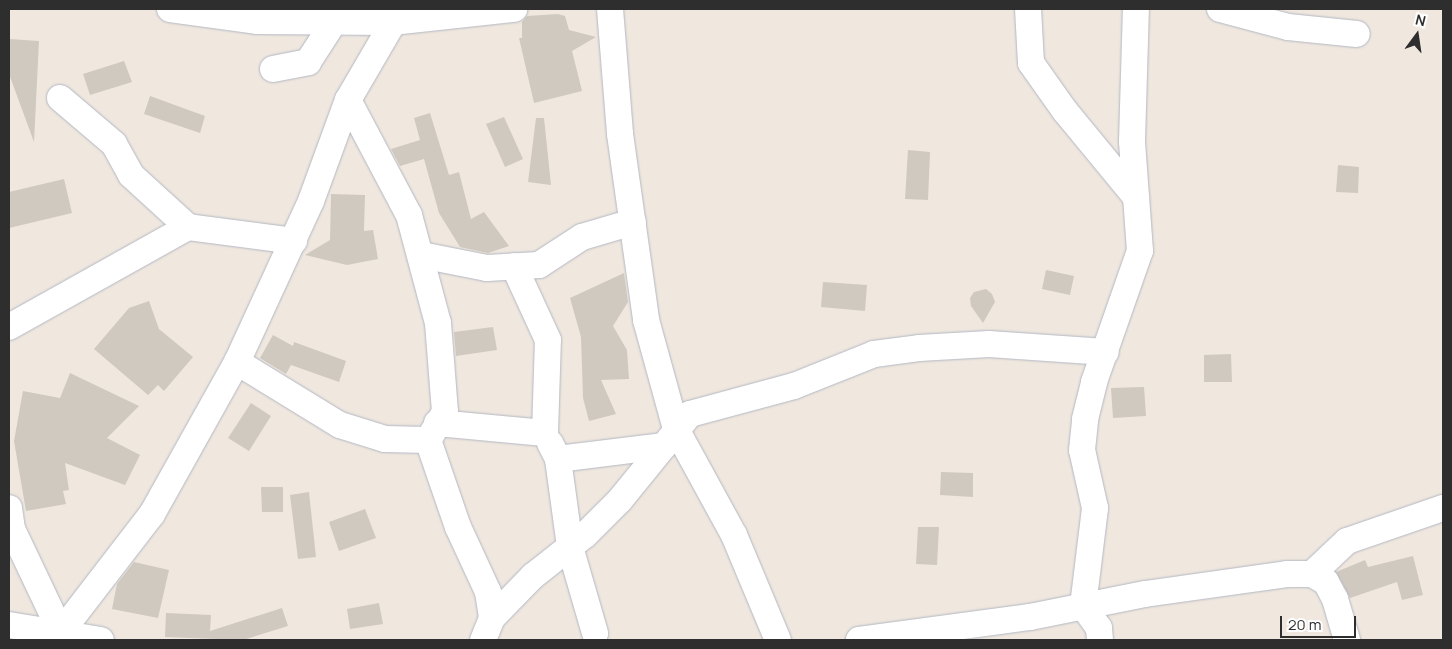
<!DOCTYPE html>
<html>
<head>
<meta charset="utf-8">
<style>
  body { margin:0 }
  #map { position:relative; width:1452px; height:649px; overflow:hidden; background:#f0e8df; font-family:Manrope,sans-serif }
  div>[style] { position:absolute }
  .building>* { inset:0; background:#cfc9c0 }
  .roads { filter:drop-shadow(0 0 1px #b3b7c2) drop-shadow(0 0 1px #b3b7c2) }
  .street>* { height:26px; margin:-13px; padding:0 13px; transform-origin:13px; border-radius:13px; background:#fff }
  span { translate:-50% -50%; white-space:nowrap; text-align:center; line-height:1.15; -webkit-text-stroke:4px #fff; paint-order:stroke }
  .frame { position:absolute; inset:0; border:10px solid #2e2e2e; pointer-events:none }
  .north { position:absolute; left:1392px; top:10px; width:50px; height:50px; -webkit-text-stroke:4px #fff; paint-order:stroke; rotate:14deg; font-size:14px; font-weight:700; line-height:20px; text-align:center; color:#2e2e2e }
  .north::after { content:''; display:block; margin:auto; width:18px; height:22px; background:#2e2e2e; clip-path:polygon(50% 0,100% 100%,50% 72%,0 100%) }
  .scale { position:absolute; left:1280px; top:616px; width:76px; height:22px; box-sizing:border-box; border:2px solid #2e2e2e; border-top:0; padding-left:6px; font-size:15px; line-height:18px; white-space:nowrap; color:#2e2e2e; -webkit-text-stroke:4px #fff; paint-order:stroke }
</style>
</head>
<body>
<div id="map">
  <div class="building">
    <i style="clip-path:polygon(558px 14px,565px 16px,569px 30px,596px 37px,572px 51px,582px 91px,534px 103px,519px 38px,522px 38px,522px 22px,527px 16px)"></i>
    <i style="clip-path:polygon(9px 39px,39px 41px,34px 142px,9px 74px)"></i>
    <i style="clip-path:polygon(124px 61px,132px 82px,90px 95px,83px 74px)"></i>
    <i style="clip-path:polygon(150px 96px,205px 116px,200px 133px,144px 114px)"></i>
    <i style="clip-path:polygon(430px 113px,449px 175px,459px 172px,471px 219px,484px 212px,509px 246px,488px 253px,460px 247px,439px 213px,424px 159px,400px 166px,391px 149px,420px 140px,414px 118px)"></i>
    <i style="clip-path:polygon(504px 117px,523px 159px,505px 167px,486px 124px)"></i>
    <i style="clip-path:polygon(536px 118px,544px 118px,551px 185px,528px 182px)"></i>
    <i style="clip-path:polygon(908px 150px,930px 152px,928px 200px,905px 199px)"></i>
    <i style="clip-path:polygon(1338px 165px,1359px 167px,1358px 193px,1336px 192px)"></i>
    <i style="clip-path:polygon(64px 179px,72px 213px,9px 228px,9px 192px)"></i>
    <i style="clip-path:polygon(331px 194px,365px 195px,364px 231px,373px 230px,378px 259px,347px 265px,305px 255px,330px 240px)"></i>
    <i style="clip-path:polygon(1046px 270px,1074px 276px,1070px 295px,1042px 289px)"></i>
    <i style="clip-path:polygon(624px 273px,628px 302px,613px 326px,627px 350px,629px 379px,601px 380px,616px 414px,589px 421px,583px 398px,581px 337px,570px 298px)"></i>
    <i style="clip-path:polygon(823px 282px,867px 285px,865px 311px,821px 307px)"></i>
    <i style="clip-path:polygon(986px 289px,992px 294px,995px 302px,983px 323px,971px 306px,970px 298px,974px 292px)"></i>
    <i style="clip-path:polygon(149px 301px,159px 329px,193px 357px,164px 391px,158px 385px,148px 395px,94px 349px,129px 308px)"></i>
    <i style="clip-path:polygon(493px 327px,497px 350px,456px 356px,454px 332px)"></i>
    <i style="clip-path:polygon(273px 335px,293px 346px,294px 342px,346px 361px,339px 382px,291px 365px,286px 374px,260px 358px)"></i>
    <i style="clip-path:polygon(1231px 354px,1232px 382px,1204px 382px,1204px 355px)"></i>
    <i style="clip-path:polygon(70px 373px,139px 406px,107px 438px,140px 455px,125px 485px,65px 463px,69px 490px,63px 491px,66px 504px,26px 511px,14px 441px,23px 391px,60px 398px)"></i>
    <i style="clip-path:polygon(1144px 387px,1146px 416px,1113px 418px,1111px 388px)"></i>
    <i style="clip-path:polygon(251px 403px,271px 416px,249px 451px,228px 438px)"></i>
    <i style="clip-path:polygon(941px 472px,973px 473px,973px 497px,940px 495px)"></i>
    <i style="clip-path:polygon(261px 487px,283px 487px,283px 512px,262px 512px)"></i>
    <i style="clip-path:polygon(309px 492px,316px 557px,298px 559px,290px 495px)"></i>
    <i style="clip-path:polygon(365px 509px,376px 538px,339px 551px,329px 522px)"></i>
    <i style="clip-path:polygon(918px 527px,939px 527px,937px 565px,916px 564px)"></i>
    <i style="clip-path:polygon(1413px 556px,1423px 595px,1402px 600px,1397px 582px,1350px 598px,1336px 572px,1365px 560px,1368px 567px)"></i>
    <i style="clip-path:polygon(134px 562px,169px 570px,158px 618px,112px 609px,117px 584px)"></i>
    <i style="clip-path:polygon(379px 603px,383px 624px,350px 629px,347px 609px)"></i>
    <i style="clip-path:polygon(282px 608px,288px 626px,243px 640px,165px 637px,166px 613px,211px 615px,210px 631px)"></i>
  </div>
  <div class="roads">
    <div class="street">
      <i style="left:170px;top:9px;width:89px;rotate:7.8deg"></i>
      <i style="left:258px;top:21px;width:134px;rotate:0.4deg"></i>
      <i style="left:392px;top:22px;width:123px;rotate:-6.1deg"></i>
      <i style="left:610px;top:9px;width:125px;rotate:85.4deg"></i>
      <i style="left:620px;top:134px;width:188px;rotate:82deg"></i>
      <i style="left:646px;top:320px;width:113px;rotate:74.6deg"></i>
      <i style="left:676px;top:429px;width:121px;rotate:61.3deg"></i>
      <i style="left:734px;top:535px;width:114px;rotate:67.3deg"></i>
      <i style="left:1028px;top:9px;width:54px;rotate:86.8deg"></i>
      <i style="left:1031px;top:63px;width:59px;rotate:54.7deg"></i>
      <i style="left:1065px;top:111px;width:112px;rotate:50.5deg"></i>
      <i style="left:1220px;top:9px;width:70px;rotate:14.8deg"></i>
      <i style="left:1288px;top:27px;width:69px;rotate:5.8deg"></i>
      <i style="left:273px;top:69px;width:36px;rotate:-11deg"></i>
      <i style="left:308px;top:62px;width:61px;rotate:-57.1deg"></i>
      <i style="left:60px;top:98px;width:71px;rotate:40.4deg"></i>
      <i style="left:114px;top:144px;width:35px;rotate:61deg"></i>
      <i style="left:131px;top:175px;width:77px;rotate:42.4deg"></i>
      <i style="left:348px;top:100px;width:130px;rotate:62.1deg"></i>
      <i style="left:409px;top:215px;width:112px;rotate:75deg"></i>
      <i style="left:438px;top:323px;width:89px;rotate:85.5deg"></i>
      <i style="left:445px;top:412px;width:33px;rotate:121deg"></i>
      <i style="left:428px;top:440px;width:92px;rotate:71deg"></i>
      <i style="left:458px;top:527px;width:72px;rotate:65.2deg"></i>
      <i style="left:488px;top:592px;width:26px;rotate:81deg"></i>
      <i style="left:492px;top:618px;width:24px;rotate:112deg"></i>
      <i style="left:421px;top:255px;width:67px;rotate:11.1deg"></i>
      <i style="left:487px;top:268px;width:52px;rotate:-3.3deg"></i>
      <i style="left:539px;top:265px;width:51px;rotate:-33.1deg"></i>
      <i style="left:582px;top:237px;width:53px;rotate:-16.4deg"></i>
      <i style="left:9px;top:327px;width:205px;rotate:-29.2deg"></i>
      <i style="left:188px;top:227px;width:107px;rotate:7.5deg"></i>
      <i style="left:237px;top:362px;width:121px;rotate:31.5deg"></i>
      <i style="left:340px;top:425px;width:47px;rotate:17.3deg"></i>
      <i style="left:385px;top:439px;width:43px;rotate:1.3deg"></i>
      <i style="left:437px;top:423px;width:108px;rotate:5.3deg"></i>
      <i style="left:545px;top:433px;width:93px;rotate:-88.2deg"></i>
      <i style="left:548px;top:340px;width:81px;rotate:-114.7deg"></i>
      <i style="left:550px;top:443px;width:18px;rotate:63deg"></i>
      <i style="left:558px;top:459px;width:107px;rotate:-7deg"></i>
      <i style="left:558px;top:459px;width:89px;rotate:82.2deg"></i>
      <i style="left:570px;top:547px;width:90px;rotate:73.8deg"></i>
      <i style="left:9px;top:508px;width:21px;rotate:82deg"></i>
      <i style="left:12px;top:529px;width:114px;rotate:64.6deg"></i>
      <i style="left:1312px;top:574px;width:48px;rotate:-43.3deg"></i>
      <i style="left:1347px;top:541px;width:102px;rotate:-19deg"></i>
      <i style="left:492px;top:618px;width:59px;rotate:-45.7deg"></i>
      <i style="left:533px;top:576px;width:66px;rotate:-38.3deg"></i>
      <i style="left:585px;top:535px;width:49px;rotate:-45deg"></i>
      <i style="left:620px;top:500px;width:111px;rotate:-50.9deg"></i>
      <i style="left:690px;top:414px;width:108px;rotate:-15.1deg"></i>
      <i style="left:794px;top:386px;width:86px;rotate:-21.8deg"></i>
      <i style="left:874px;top:354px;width:45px;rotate:-7.6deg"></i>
      <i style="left:919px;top:348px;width:70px;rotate:-3.3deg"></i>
      <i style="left:989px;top:344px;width:117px;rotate:3.9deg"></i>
      <i style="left:9px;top:625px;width:93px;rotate:9.3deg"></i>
      <i style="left:61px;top:640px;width:8px;rotate:-90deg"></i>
      <i style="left:61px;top:632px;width:149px;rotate:-52.4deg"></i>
      <i style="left:152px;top:514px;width:174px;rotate:-60.8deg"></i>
      <i style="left:237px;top:362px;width:177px;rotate:-65.3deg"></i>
      <i style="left:311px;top:201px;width:108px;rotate:-69.9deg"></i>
      <i style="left:348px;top:100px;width:105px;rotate:-59.8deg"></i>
      <i style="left:859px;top:640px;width:173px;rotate:-7.7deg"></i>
      <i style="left:1030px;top:617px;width:117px;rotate:-11.3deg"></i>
      <i style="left:1145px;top:594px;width:143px;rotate:-8deg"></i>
      <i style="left:1287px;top:574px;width:25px"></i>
      <i style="left:1312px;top:574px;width:16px;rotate:30deg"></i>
      <i style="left:1326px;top:582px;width:19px;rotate:62deg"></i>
      <i style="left:1335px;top:599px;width:43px;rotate:73.7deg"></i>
      <i style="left:1100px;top:640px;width:12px;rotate:-95deg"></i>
      <i style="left:1099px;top:628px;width:27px;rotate:-126deg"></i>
      <i style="left:1083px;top:606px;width:99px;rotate:-83deg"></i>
      <i style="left:1095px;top:508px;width:59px;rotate:-102.6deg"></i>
      <i style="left:1082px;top:450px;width:31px;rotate:-84deg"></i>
      <i style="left:1085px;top:419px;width:38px;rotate:-76deg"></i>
      <i style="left:1094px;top:382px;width:139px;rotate:-70.7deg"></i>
      <i style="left:1140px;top:251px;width:110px;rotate:-94.2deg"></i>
      <i style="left:1132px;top:141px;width:132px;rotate:-88.3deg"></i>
    </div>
  </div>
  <div class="frame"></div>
  <div class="north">N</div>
  <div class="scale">20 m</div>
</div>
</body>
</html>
